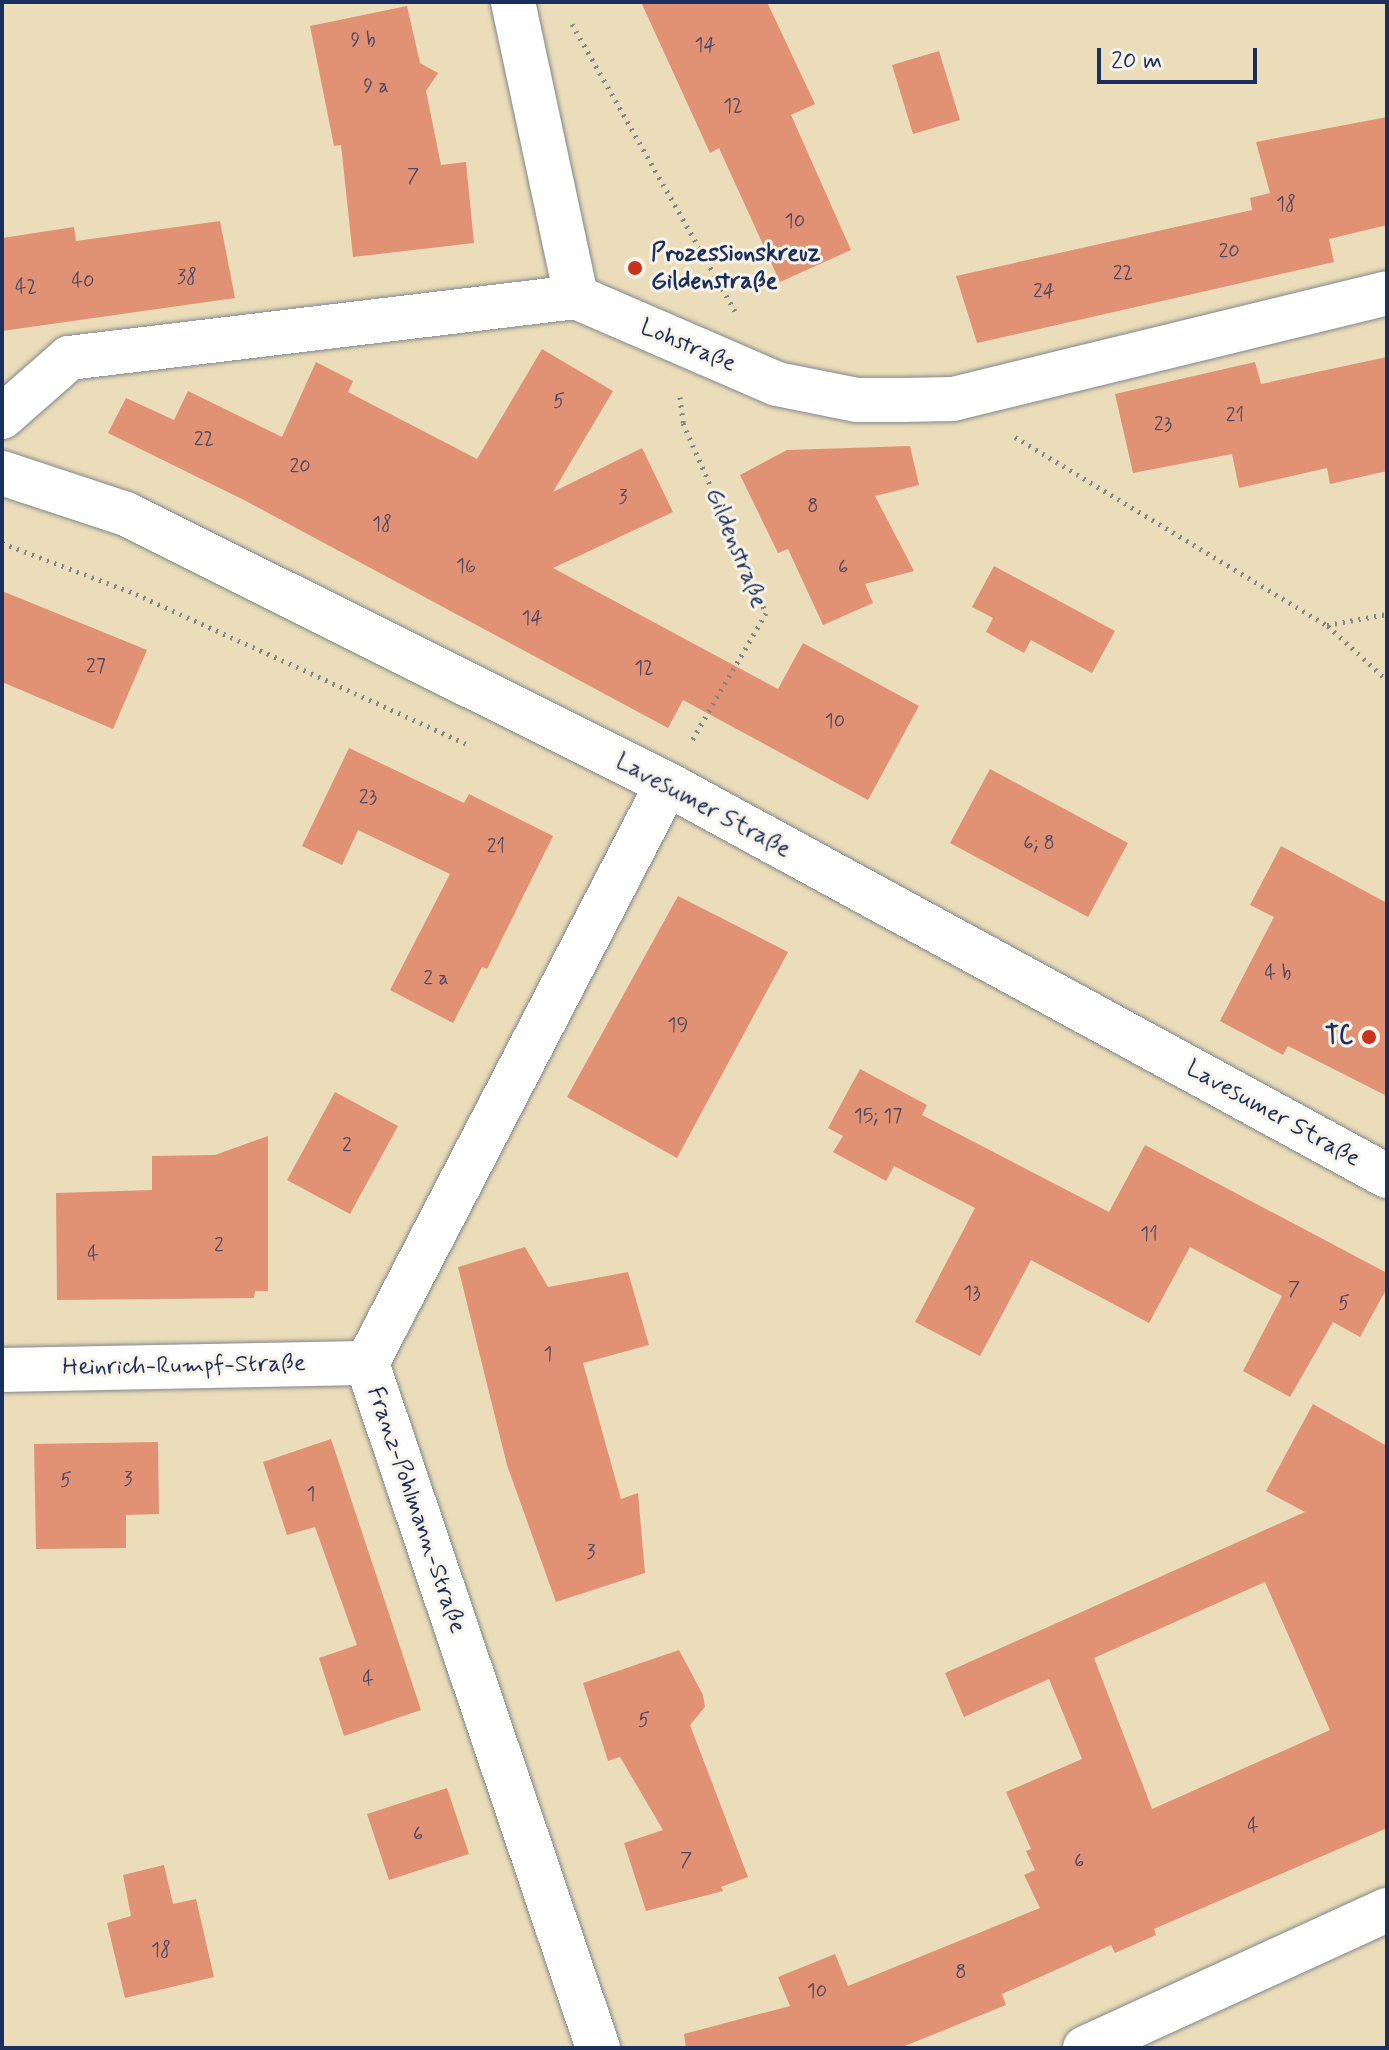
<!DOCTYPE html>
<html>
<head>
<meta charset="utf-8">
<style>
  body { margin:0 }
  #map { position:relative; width:1389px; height:2050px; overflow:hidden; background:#ebddb9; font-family:Mynerve,sans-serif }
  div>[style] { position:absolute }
  .building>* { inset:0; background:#e19274 }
  .path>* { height:5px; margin-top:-2.5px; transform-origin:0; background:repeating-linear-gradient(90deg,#83868c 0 2px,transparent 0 8px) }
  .roads { filter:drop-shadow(0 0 2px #83868c) drop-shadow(0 0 2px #83868c) }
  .minor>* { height:44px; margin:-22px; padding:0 22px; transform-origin:22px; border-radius:22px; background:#fff }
  .tertiary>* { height:44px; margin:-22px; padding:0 22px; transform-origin:22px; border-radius:22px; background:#fff }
  .dots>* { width:22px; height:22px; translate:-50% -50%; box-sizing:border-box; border:4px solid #f7f3e8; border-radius:50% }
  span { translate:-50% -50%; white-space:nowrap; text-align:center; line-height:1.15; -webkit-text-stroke:6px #f7f3e8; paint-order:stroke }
  .number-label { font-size:20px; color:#4c4864 }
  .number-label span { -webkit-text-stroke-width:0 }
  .poi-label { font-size:24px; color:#1b2f5e; font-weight:700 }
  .left { translate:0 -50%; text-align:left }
  .right { translate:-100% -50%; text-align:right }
  .street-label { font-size:24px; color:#1b2f5e }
  .frame { position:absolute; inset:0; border:4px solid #1b2f5e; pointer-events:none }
  .scale { position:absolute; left:1097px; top:48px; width:160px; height:36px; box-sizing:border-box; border:4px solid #1b2f5e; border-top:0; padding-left:10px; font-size:24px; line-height:28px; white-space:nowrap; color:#1b2f5e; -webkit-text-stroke:6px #f7f3e8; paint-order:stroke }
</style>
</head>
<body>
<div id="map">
  <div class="building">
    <i style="clip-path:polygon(641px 2px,767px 2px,815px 104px,791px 115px,851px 250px,780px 282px,719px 148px,710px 153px)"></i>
    <i style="clip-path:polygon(407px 6px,420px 63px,438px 73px,426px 91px,441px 165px,466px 162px,474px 243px,353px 257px,341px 145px,334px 146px,310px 26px)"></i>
    <i style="clip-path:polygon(939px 51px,960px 120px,913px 134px,892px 65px)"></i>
    <i style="clip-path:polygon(1387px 117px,1387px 225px,1329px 239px,1334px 262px,977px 343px,956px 276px,1252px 210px,1250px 198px,1270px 193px,1256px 142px)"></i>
    <i style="clip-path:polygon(220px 221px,235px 298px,2px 331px,2px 238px,74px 227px,76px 241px)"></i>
    <i style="clip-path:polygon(542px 349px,613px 391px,553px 492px,642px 448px,673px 512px,553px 568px,778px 689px,803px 643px,919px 706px,868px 800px,683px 700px,668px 728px,246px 501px,108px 433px,126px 398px,174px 420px,188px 391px,282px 437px,316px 362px,353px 381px,348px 392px,477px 459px)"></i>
    <i style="clip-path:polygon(1387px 357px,1387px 471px,1330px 484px,1327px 468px,1239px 488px,1232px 454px,1133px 473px,1115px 394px,1255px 362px,1261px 384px)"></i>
    <i style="clip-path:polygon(910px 446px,919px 485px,875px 496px,914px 571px,865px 584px,873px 603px,823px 625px,788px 549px,778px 553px,740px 475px,787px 450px)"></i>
    <i style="clip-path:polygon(994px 566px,1115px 631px,1092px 673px,1031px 640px,1024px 653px,986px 632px,993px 618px,972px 607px)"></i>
    <i style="clip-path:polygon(2px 591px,147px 650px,113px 729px,2px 682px)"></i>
    <i style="clip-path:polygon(349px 748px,464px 803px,469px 794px,553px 836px,487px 969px,482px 967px,453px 1023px,390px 990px,450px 874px,358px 830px,342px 865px,302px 846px)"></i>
    <i style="clip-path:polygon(990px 769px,1128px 843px,1088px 917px,950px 843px)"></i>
    <i style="clip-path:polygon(1281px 846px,1387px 903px,1387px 1096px,1288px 1046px,1283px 1055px,1220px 1021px,1274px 917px,1250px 905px)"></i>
    <i style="clip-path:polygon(678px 896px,788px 952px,677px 1158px,567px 1097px)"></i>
    <i style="clip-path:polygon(860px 1069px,927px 1105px,922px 1115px,1109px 1212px,1145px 1145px,1387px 1273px,1387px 1288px,1360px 1337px,1333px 1322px,1290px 1397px,1243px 1371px,1282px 1296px,1190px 1247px,1149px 1323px,1031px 1260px,980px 1356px,915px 1322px,975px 1208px,894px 1166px,886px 1181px,833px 1152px,843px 1136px,828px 1128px)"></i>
    <i style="clip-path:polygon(335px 1092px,398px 1126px,350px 1214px,287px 1180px)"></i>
    <i style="clip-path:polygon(268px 1136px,268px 1291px,255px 1291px,254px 1298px,57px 1300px,56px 1193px,152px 1190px,152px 1156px,215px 1155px)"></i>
    <i style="clip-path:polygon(525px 1247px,548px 1287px,628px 1272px,649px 1345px,583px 1363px,621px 1499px,638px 1493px,645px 1573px,556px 1602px,507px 1465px,458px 1267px)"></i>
    <i style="clip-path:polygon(evenodd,1313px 1404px,1387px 1446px,1387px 1828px,1154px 1929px,1156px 1935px,1115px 1953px,1111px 1945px,1002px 1994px,1006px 2005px,900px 2048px,686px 2048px,684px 2034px,790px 2006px,778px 1977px,835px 1954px,848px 1986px,1040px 1908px,1024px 1875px,1035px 1870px,1026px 1851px,1031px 1849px,1006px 1792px,1082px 1759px,1049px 1679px,964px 1717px,945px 1673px,1305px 1512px,1266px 1491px,1313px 1404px,1265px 1582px,1330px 1730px,1152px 1809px,1094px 1658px,1265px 1582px)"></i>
    <i style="clip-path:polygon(331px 1439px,421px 1710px,344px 1736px,319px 1658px,357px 1645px,315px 1527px,287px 1535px,263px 1462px)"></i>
    <i style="clip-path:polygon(158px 1442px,159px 1514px,126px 1515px,126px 1548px,36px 1549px,34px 1444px)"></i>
    <i style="clip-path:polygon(679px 1650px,703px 1695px,705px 1707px,690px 1725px,748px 1877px,721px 1887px,723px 1891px,646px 1911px,624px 1843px,663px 1830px,620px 1757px,608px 1761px,583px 1683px)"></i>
    <i style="clip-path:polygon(447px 1788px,469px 1854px,389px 1880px,367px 1814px)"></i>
    <i style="clip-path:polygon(164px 1865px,173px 1904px,196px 1899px,214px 1977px,125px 1998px,107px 1923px,131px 1916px,123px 1875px)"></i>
  </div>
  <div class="path">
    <i style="left:572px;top:24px;width:330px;rotate:60.4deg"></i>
    <i style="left:680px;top:397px;width:26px;rotate:83deg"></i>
    <i style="left:683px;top:423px;width:207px;rotate:66.4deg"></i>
    <i style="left:766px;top:613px;width:149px;rotate:120.2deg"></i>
    <i style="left:1015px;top:437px;width:364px;rotate:31.1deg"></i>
    <i style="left:1327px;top:625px;width:61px;rotate:-10.4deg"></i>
    <i style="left:2px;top:543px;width:143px;rotate:20.8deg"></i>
    <i style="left:136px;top:594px;width:368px;rotate:24.4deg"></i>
    <i style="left:1328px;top:626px;width:80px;rotate:42.5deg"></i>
  </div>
  <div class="roads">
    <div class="minor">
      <i style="left:513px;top:2px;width:302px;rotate:77.9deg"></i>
      <i style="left:2px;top:417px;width:89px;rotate:-41.4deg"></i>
      <i style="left:69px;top:358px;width:511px;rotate:-6.86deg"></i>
      <i style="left:576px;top:297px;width:219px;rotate:23.4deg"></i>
      <i style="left:777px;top:384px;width:82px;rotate:11.3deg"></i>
      <i style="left:857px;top:400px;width:45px"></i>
      <i style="left:902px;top:400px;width:51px;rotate:-1.1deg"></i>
      <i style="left:953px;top:399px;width:447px;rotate:-13.7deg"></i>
      <i style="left:2px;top:1370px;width:365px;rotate:-1.1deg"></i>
      <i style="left:598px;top:2048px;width:723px;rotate:-108.64deg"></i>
      <i style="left:367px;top:1363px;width:652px;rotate:-62.61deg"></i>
      <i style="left:1085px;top:2048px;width:332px;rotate:-24.6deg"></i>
    </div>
    <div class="tertiary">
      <i style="left:2px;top:473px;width:131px;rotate:18.3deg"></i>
      <i style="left:126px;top:514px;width:605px;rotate:26.52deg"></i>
      <i style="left:667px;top:784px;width:820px;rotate:28.57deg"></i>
    </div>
  </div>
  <div class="dots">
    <i style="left:635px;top:268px;background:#c8321e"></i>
    <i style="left:1369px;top:1037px;background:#c8321e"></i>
  </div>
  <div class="number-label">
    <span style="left:363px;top:40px">9 b</span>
    <span style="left:705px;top:45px">14</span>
    <span style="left:376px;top:86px">9 a</span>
    <span style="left:733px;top:106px">12</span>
    <span style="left:413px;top:176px">7</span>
    <span style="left:1286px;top:204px">18</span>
    <span style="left:795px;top:221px">10</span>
    <span style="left:1229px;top:251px">20</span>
    <span style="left:1123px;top:273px">22</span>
    <span style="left:187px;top:277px">38</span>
    <span style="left:83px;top:281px">40</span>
    <span style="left:26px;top:287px">42</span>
    <span style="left:1044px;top:291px">24</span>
    <span style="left:559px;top:401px">5</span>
    <span style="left:1235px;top:415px">21</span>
    <span style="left:1163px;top:424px">23</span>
    <span style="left:204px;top:439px">22</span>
    <span style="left:300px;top:466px">20</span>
    <span style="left:623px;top:497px">3</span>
    <span style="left:813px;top:506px">8</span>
    <span style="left:382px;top:524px">18</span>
    <span style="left:466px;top:566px">16</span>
    <span style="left:843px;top:567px">6</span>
    <span style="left:532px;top:618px">14</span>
    <span style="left:96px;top:666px">27</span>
    <span style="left:644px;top:668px">12</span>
    <span style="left:835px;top:721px">10</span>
    <span style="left:368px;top:797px">23</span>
    <span style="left:1039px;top:843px">6; 8</span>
    <span style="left:496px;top:846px">21</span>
    <span style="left:1278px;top:973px">4 b</span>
    <span style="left:436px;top:978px">2 a</span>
    <span style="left:678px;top:1025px">19</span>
    <span style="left:878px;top:1116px">15; 17</span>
    <span style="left:347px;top:1145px">2</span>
    <span style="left:1149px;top:1234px">11</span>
    <span style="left:219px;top:1245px">2</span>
    <span style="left:93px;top:1254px">4</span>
    <span style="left:1294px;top:1289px">7</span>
    <span style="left:972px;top:1293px">13</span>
    <span style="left:1344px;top:1303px">5</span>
    <span style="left:548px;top:1354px">1</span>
    <span style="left:128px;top:1479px">3</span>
    <span style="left:66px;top:1480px">5</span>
    <span style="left:311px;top:1494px">1</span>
    <span style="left:591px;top:1552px">3</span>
    <span style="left:368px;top:1679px">4</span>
    <span style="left:644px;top:1720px">5</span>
    <span style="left:1253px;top:1826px">4</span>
    <span style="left:418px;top:1834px">6</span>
    <span style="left:686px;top:1860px">7</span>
    <span style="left:1079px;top:1861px">6</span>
    <span style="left:161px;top:1950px">18</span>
    <span style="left:961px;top:1972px">8</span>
    <span style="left:817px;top:1991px">10</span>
  </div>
  <div class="poi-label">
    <span class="left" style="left:651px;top:268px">Prozessionskreuz<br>Gildenstraße</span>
    <span class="right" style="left:1353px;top:1037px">TC</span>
  </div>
  <div class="street-label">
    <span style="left:688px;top:346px;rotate:23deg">Lohstraße</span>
    <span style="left:736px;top:548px;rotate:68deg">Gildenstraße</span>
    <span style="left:703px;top:806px;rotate:28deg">Lavesumer Straße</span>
    <span style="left:1273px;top:1114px;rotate:29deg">Lavesumer Straße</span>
    <span style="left:184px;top:1366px;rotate:-1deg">Heinrich-Rumpf-Straße</span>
    <span style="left:416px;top:1510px;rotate:71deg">Franz-Pohlmann-Straße</span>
  </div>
  <div class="frame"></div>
  <div class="scale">20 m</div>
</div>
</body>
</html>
